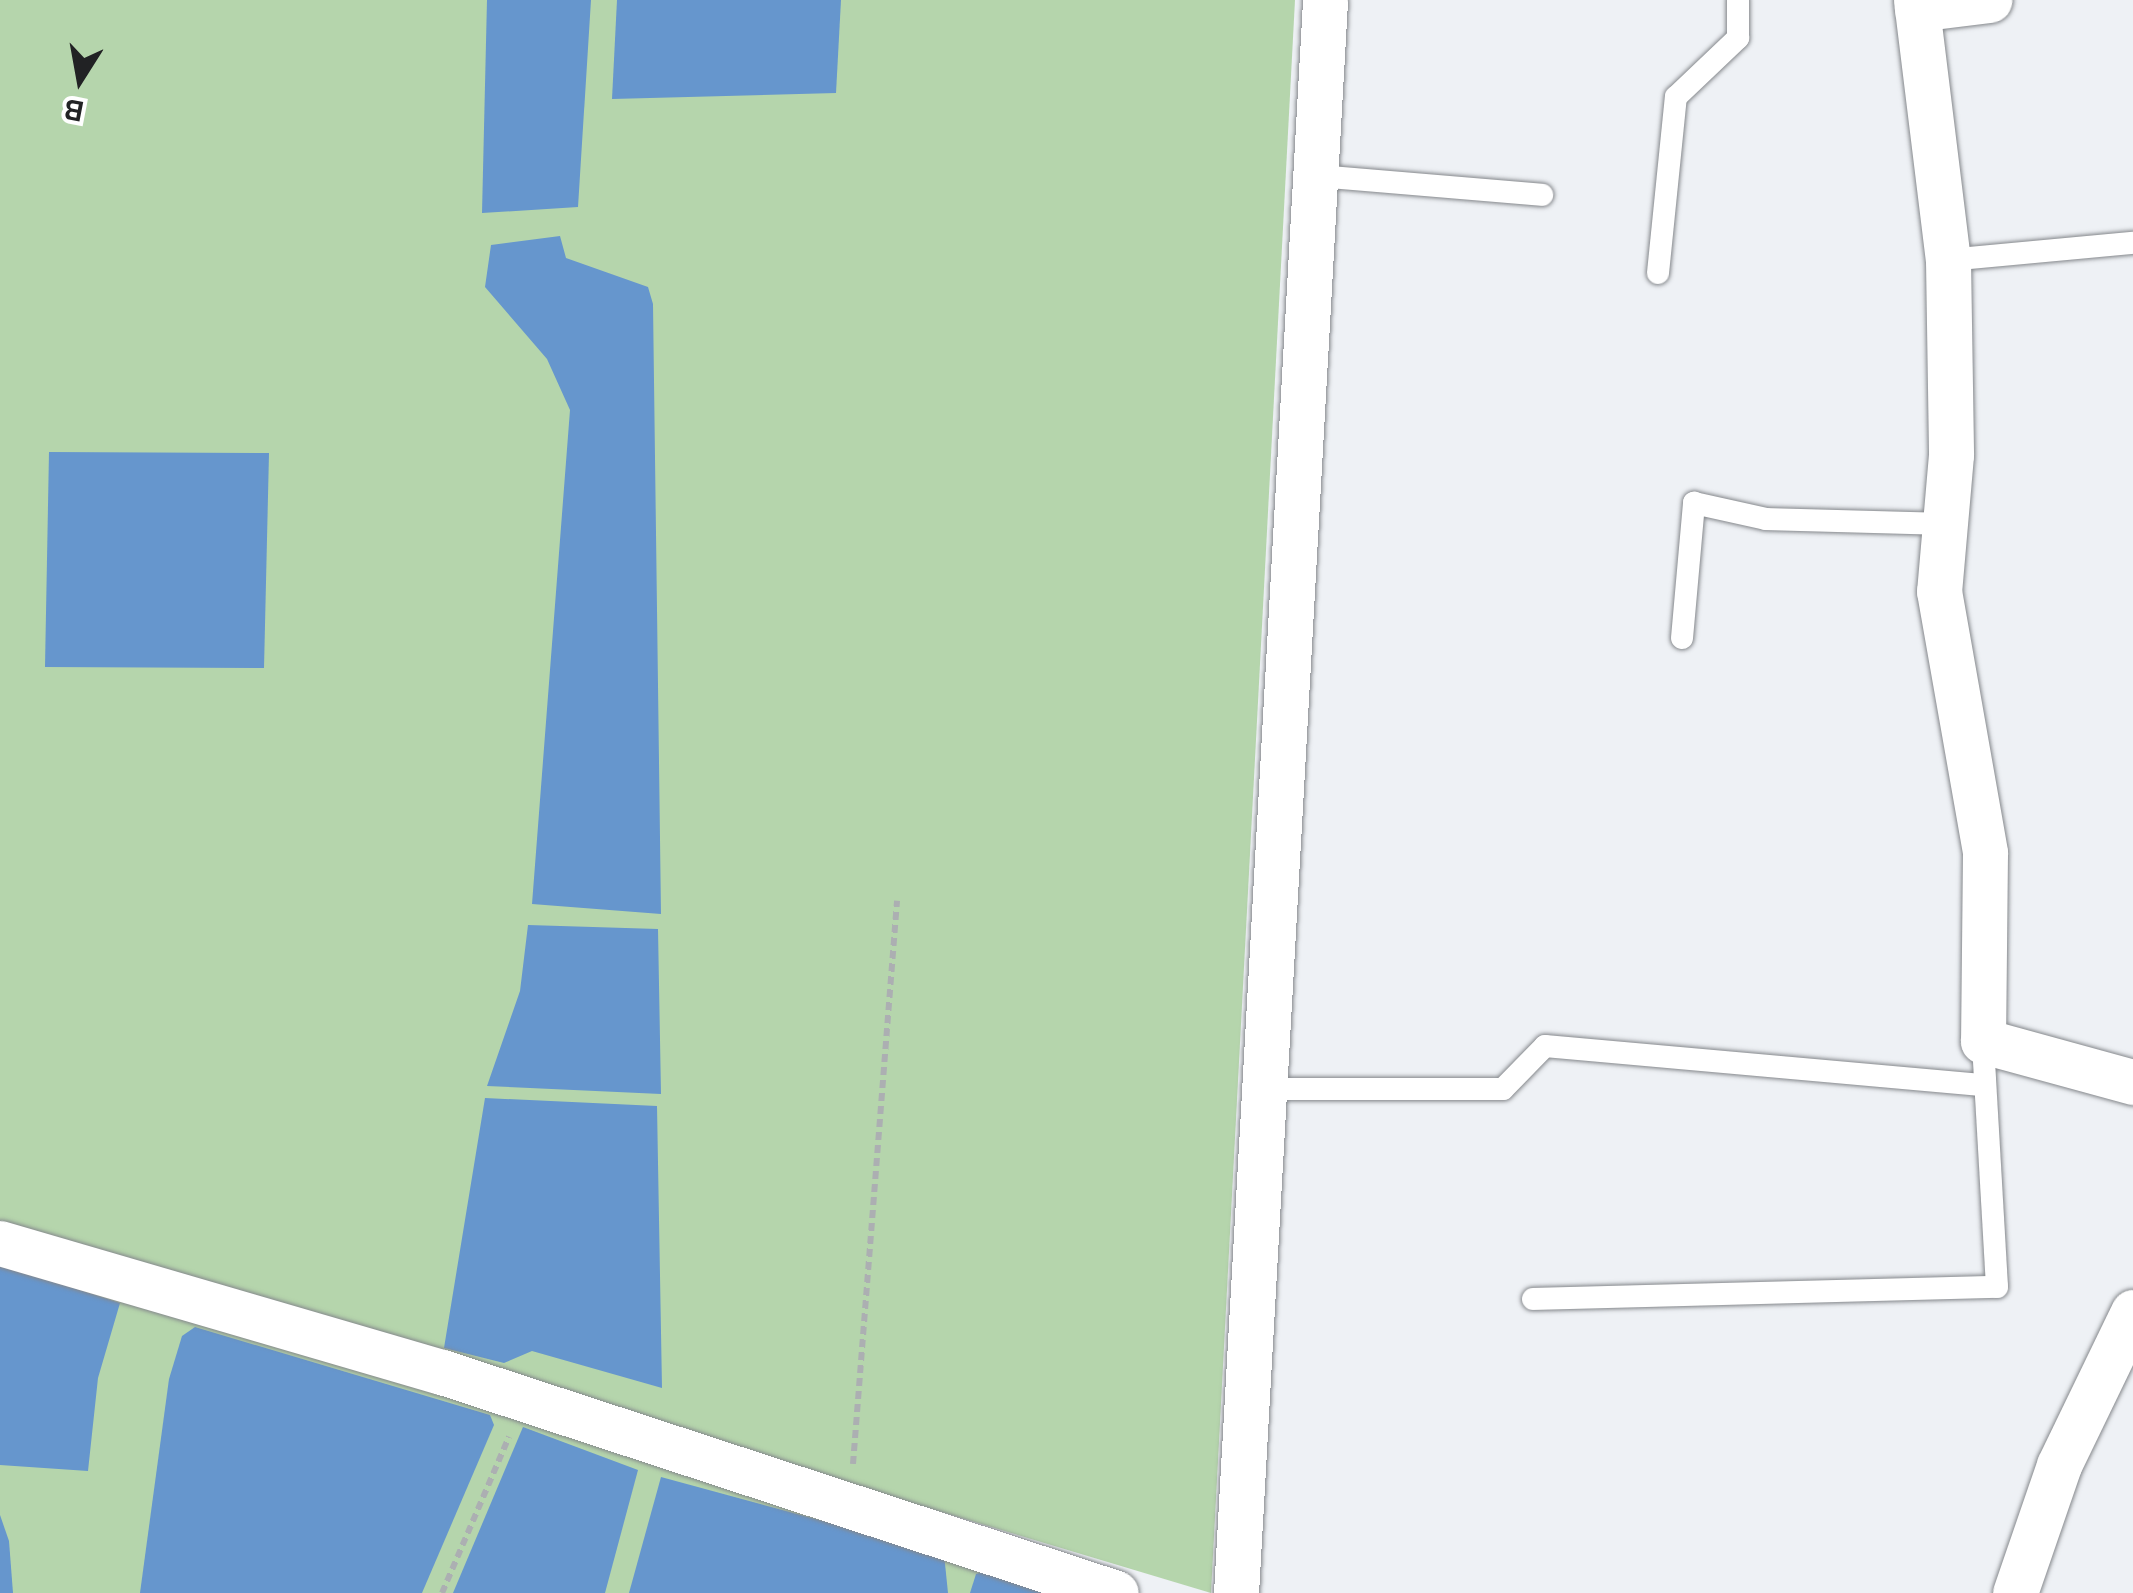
<!DOCTYPE html>
<html>
<head>
<meta charset="utf-8">
<style>
  body { margin:0 }
  #map { position:relative; width:2133px; height:1593px; overflow:hidden; background:#eef1f5; font-family:Raleway,sans-serif }
  div>[style] { position:absolute }
  .green>* { inset:0; background:#b5d5ac }
  .water>* { inset:0; background:#6696cd }
  .path>* { height:6px; margin-top:-3px; transform-origin:0; background:repeating-linear-gradient(90deg,#acafb2 0 8px,transparent 0 13px) }
  .roads { filter:drop-shadow(0 0 2px #85888c) drop-shadow(0 0 2px #85888c) }
  .service>* { height:22px; margin:-11px; padding:0 11px; transform-origin:11px; border-radius:11px; background:#fff }
  .minor>* { height:45px; margin:-22.5px; padding:0 22.5px; transform-origin:22.5px; border-radius:22.5px; background:#fff }
  span { translate:-50% -50%; white-space:nowrap; text-align:center; line-height:1.15; -webkit-text-stroke:10px #fff; paint-order:stroke }
  .north { position:absolute; left:30px; top:30px; width:100px; height:100px; -webkit-text-stroke:8px #fff; paint-order:stroke; rotate:191deg; font-size:28px; font-weight:700; line-height:40px; text-align:center; color:#212224 }
  .north::after { content:''; display:block; margin:auto; width:35px; height:45px; background:#212224; clip-path:polygon(50% 0,100% 100%,50% 72%,0 100%) }
</style>
</head>
<body>
<div id="map">
  <div class="green">
    <i style="clip-path:polygon(0 0,1295px 0,1211px 1593px,0 1229px)"></i>
    <i style="clip-path:polygon(0 1256px,1088px 1593px,0 1593px)"></i>
  </div>
  <div class="water">
    <i style="clip-path:polygon(487px 0,591px 0,578px 207px,482px 213px)"></i>
    <i style="clip-path:polygon(617px 0,841px 0,836px 93px,612px 99px)"></i>
    <i style="clip-path:polygon(560px 236px,566px 258px,648px 287px,653px 304px,661px 914px,532px 904px,570px 410px,547px 359px,485px 287px,491px 245px)"></i>
    <i style="clip-path:polygon(49px 452px,269px 453px,264px 668px,45px 667px)"></i>
    <i style="clip-path:polygon(528px 925px,658px 929px,661px 1094px,487px 1086px,520px 991px)"></i>
    <i style="clip-path:polygon(485px 1098px,657px 1106px,662px 1388px,532px 1351px,504px 1363px,444px 1348px)"></i>
    <i style="clip-path:polygon(0 1264px,120px 1303px,98px 1378px,88px 1471px,0 1465px)"></i>
    <i style="clip-path:polygon(195px 1327px,490px 1415px,494px 1425px,422px 1593px,140px 1593px,169px 1379px,182px 1336px)"></i>
    <i style="clip-path:polygon(523px 1427px,638px 1470px,605px 1593px,453px 1593px)"></i>
    <i style="clip-path:polygon(661px 1477px,944px 1554px,948px 1593px,629px 1593px)"></i>
    <i style="clip-path:polygon(0 1515px,9px 1541px,13px 1593px,0 1593px)"></i>
    <i style="clip-path:polygon(992px 1569px,1063px 1593px,970px 1593px,976px 1574px)"></i>
  </div>
  <div class="path">
    <i style="left:853px;top:1464px;width:565px;rotate:-85.53deg"></i>
    <i style="left:442px;top:1593px;width:170px;rotate:-66.8deg"></i>
  </div>
  <div class="roads">
    <div class="service">
      <i style="left:1317px;top:176px;width:226px;rotate:4.8deg"></i>
      <i style="left:1948px;top:260px;width:186px;rotate:-5.3deg"></i>
      <i style="left:1658px;top:273px;width:177px;rotate:-84.2deg"></i>
      <i style="left:1676px;top:97px;width:86px;rotate:-43.6deg"></i>
      <i style="left:1738px;top:38px;width:38px;rotate:-90deg"></i>
      <i style="left:1682px;top:638px;width:136px;rotate:-84.9deg"></i>
      <i style="left:1694px;top:503px;width:74px;rotate:12.5deg"></i>
      <i style="left:1766px;top:519px;width:179px;rotate:1.6deg"></i>
      <i style="left:1259px;top:1089px;width:244px"></i>
      <i style="left:1503px;top:1089px;width:60px;rotate:-45.7deg"></i>
      <i style="left:1545px;top:1046px;width:441px;rotate:5.1deg"></i>
      <i style="left:1533px;top:1299px;width:464px;rotate:-1.5deg"></i>
      <i style="left:1997px;top:1287px;width:246px;rotate:-93.3deg"></i>
    </div>
    <div class="minor">
      <i style="left:1916px;top:0;width:262px;rotate:83deg"></i>
      <i style="left:1948px;top:260px;width:195px;rotate:89.1deg"></i>
      <i style="left:1951px;top:455px;width:137px;rotate:95deg"></i>
      <i style="left:1939px;top:591px;width:266px;rotate:80deg"></i>
      <i style="left:1985px;top:853px;width:188px;rotate:90.6deg"></i>
      <i style="left:1983px;top:1041px;width:156px;rotate:15.3deg"></i>
      <i style="left:1917px;top:9px;width:73px;rotate:-7.1deg"></i>
      <i style="left:0;top:1243px;width:460px;rotate:16.3deg"></i>
      <i style="left:442px;top:1372px;width:709px;rotate:18.15deg"></i>
      <i style="left:1236px;top:1593px;width:1595px;rotate:-86.8deg"></i>
      <i style="left:2015px;top:1593px;width:135px;rotate:-71deg"></i>
      <i style="left:2059px;top:1465px;width:170px;rotate:-64.2deg"></i>
    </div>
  </div>
  <div class="north">B</div>
</div>
</body>
</html>
